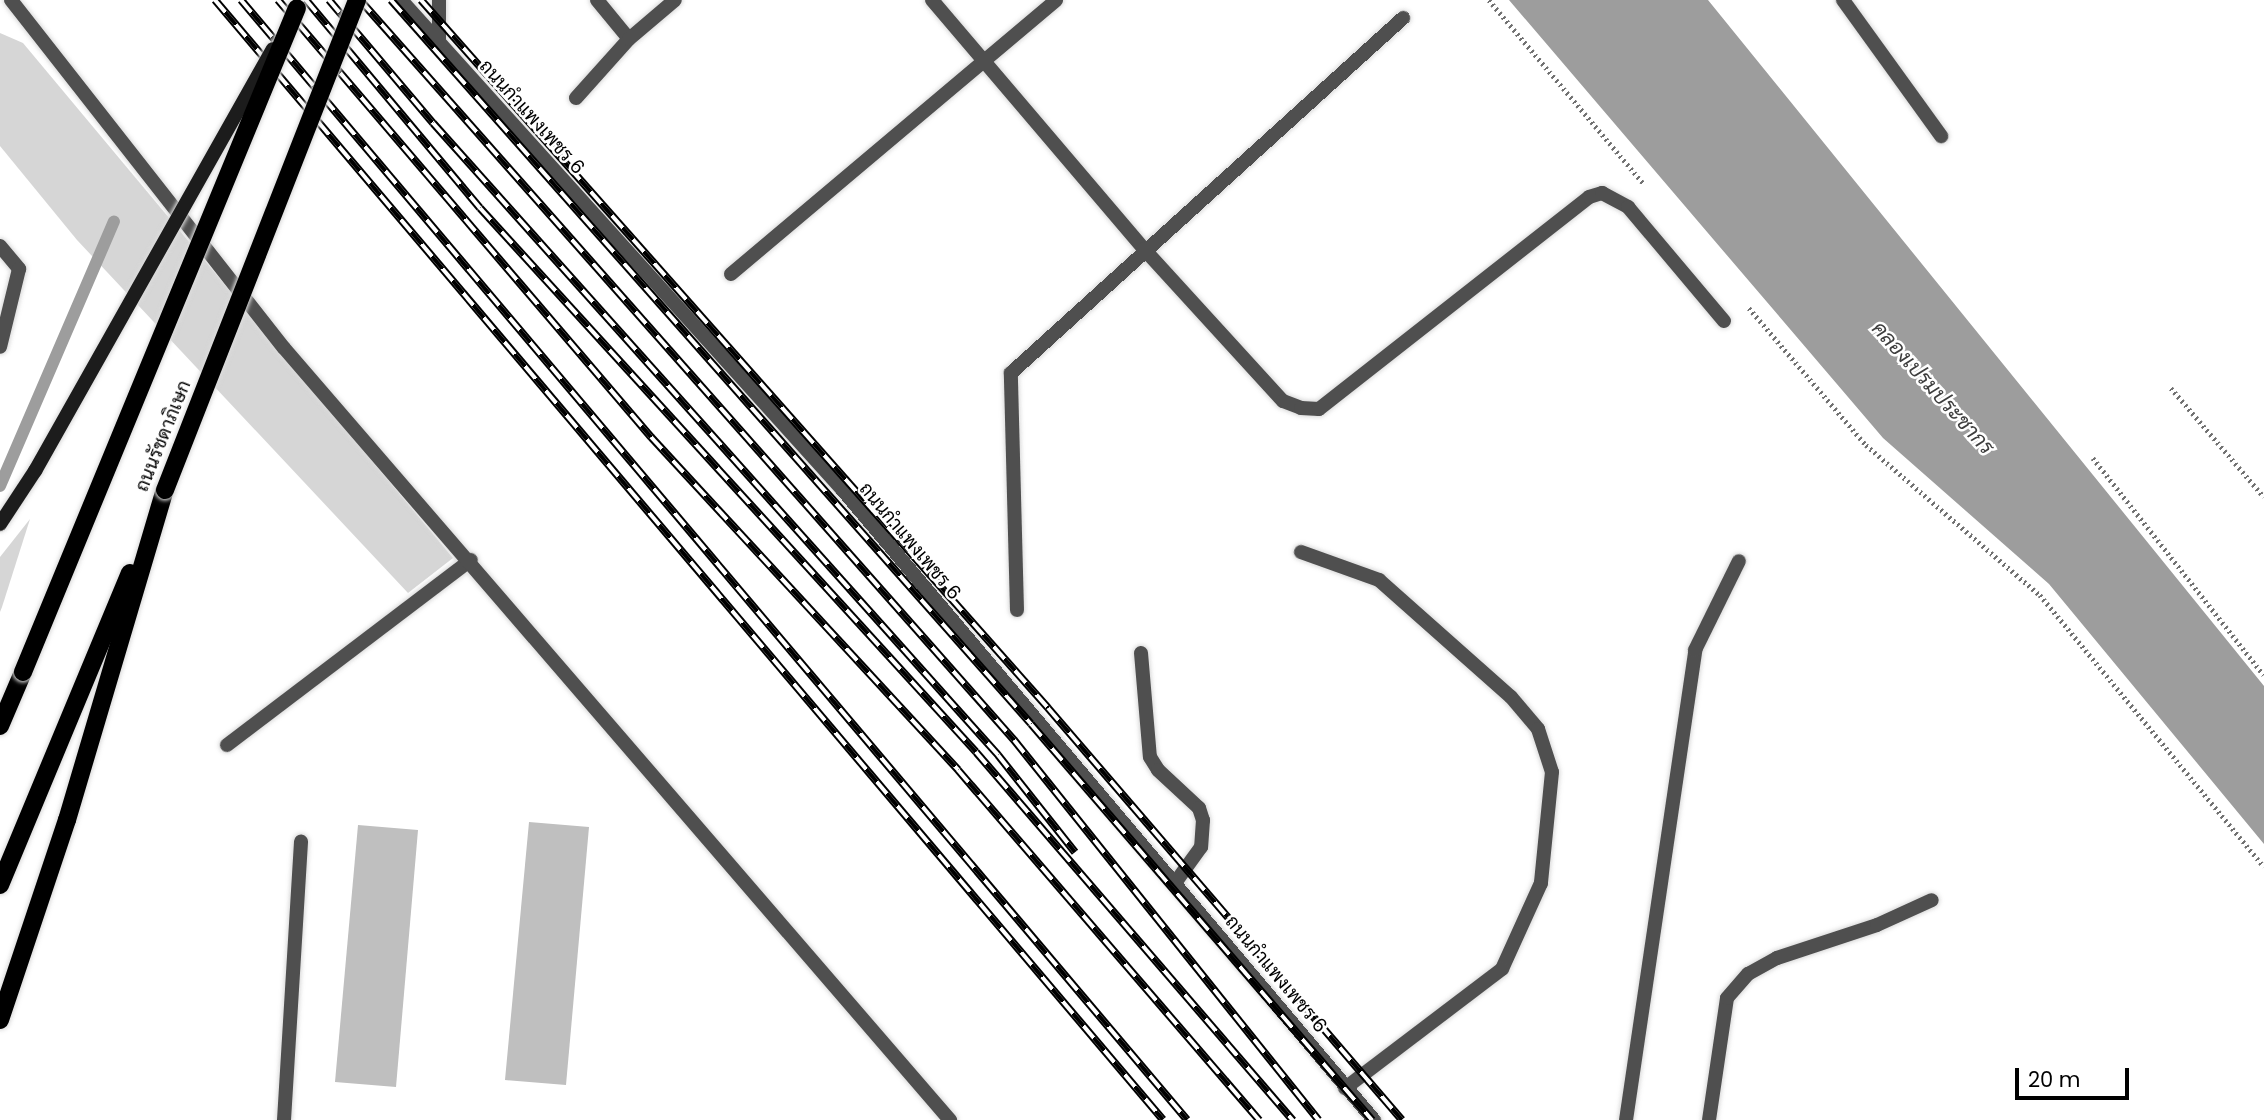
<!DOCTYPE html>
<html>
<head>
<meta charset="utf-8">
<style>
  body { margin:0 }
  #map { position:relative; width:2264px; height:1120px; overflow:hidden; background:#fff; font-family:Poppins,Sarabun,sans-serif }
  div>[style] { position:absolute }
  .green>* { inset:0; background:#d6d6d6 }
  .water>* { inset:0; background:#9d9d9d }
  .stream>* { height:12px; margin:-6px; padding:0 6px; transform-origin:6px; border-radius:6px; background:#9d9d9d }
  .building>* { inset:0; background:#bfbfbf }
  .path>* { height:4.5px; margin-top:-2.25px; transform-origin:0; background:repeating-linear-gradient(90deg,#717171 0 2px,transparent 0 5.5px) }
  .roads { filter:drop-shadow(0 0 2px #dbdbdb) drop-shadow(0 0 2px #dbdbdb) }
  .service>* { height:14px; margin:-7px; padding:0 7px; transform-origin:7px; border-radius:7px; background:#4f4f4f }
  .minor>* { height:14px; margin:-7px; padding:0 7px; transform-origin:7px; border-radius:7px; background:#4f4f4f }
  .tertiary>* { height:14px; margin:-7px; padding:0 7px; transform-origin:7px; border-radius:7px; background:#4f4f4f }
  .primary>* { height:18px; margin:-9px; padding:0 9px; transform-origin:9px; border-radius:9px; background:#000 }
  .rail>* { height:8px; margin-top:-4px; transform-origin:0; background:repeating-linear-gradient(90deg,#fff 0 16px,#000 0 32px); box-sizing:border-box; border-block:2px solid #000 }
  .bridges { filter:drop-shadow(0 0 2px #dbdbdb) drop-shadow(0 0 2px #dbdbdb) }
  .secondary-bridge>* { height:14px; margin:-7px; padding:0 7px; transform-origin:7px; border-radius:7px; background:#1c1c1c }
  .primary-bridge>* { height:18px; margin:-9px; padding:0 9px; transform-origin:9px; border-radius:9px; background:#000 }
  span { translate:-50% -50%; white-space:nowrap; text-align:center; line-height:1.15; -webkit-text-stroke:5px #fff; paint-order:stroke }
  .street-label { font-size:19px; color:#000 }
  .water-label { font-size:21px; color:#3e3e3e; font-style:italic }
  .scale { position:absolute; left:2015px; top:1068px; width:114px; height:32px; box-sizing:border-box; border:4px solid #000; border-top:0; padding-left:9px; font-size:21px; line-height:24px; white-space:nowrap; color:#000; -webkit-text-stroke:5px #fff; paint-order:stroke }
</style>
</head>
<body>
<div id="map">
  <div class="green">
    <i style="clip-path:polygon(0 33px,23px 43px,453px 558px,408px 593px,77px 240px,0 146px)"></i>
    <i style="clip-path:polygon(30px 519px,2px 607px,0 612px,0 557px)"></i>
  </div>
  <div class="water">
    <i style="clip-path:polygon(1509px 0,1708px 0,2264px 686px,2264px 844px,2049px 584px,1883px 438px)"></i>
  </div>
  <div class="stream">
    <i style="left:0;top:486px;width:288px;rotate:-66.7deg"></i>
  </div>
  <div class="building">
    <i style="clip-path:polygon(529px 822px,589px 827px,566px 1085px,505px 1080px)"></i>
    <i style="clip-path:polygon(358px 825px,418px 830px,396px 1087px,335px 1082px)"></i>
  </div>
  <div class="path">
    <i style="left:1489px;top:0;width:241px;rotate:49.9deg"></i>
    <i style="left:1749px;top:308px;width:180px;rotate:49.5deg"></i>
    <i style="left:1866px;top:445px;width:230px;rotate:40.8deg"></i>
    <i style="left:2040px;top:595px;width:352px;rotate:50.5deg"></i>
    <i style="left:2171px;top:388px;width:143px;rotate:49.5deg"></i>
    <i style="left:2093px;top:458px;width:276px;rotate:51.8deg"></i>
  </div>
  <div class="roads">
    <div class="service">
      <i style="left:1843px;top:0;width:168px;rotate:54.2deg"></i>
      <i style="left:0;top:246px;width:30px;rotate:50deg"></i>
      <i style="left:19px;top:269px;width:80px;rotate:103.7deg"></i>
      <i style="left:1301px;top:552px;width:83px;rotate:19.7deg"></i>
      <i style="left:1379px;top:580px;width:176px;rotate:41.6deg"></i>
      <i style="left:1511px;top:697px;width:42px;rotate:49.8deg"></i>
      <i style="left:1538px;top:729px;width:45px;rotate:72deg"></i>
      <i style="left:1552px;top:772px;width:112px;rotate:95.7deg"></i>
      <i style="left:1541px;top:883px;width:94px;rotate:114.4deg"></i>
      <i style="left:1502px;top:969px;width:197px;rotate:142.8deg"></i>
      <i style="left:1141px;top:653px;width:104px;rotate:85.1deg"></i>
      <i style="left:1150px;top:757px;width:15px;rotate:58deg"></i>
      <i style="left:1158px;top:770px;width:56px;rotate:42.8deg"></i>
      <i style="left:1199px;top:808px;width:13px;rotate:72deg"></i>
      <i style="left:1203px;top:820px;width:27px;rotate:94deg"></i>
      <i style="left:1201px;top:847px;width:44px;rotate:125.8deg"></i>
      <i style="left:227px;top:745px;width:306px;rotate:-37.2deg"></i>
      <i style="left:284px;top:1120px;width:279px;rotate:-86.5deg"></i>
      <i style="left:1626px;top:1120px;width:475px;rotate:-81.6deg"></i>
      <i style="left:1695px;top:650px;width:99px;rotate:-63.7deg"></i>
      <i style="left:1709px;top:1120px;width:123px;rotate:-81.6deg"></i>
      <i style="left:1727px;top:998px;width:32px;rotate:-49deg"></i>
      <i style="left:1748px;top:974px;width:33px;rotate:-29deg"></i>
      <i style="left:1777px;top:958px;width:105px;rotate:-18.3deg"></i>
      <i style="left:1877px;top:925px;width:60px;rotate:-24.4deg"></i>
    </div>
    <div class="minor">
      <i style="left:11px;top:0;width:442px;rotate:51.9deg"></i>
      <i style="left:284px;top:348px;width:1020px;rotate:49.22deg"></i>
      <i style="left:597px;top:0;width:50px;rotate:50.6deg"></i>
      <i style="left:932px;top:0;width:327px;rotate:49.6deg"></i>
      <i style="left:1144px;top:249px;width:206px;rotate:47.6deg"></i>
      <i style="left:1283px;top:401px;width:19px;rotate:21deg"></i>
      <i style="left:1301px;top:408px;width:18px;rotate:3deg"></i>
      <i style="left:1319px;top:409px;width:343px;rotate:-38.1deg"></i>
      <i style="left:1589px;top:197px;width:14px;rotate:-17deg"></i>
      <i style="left:1602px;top:193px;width:30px;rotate:28deg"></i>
      <i style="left:1628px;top:207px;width:149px;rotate:49.9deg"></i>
      <i style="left:576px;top:98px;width:79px;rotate:-48.1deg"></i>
      <i style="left:629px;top:39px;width:60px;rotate:-40.3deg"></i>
      <i style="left:731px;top:274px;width:425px;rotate:-40.1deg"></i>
      <i style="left:1017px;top:610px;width:237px;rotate:-91.5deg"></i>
      <i style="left:1011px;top:373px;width:529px;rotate:-42.16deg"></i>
    </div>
    <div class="tertiary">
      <i style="left:401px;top:0;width:657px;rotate:47.96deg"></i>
      <i style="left:841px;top:488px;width:827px;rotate:49.86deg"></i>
      <i style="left:439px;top:42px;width:42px;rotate:-90deg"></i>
    </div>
    <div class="primary">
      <i style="left:0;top:726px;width:59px;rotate:-66.9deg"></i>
      <i style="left:0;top:885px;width:338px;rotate:-67.4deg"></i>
      <i style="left:0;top:1020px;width:211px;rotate:-71.5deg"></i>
      <i style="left:67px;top:820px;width:344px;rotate:-73.5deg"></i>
    </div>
  </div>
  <div class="rail">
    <i style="left:215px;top:0;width:1467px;rotate:49.75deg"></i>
    <i style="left:241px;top:0;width:1466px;rotate:49.81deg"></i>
    <i style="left:278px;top:0;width:575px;rotate:49.52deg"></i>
    <i style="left:651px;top:437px;width:453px;rotate:47.3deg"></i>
    <i style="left:958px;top:770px;width:462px;rotate:49.3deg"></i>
    <i style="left:306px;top:0;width:271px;rotate:50.1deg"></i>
    <i style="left:480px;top:208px;width:736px;rotate:47.64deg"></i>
    <i style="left:976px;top:752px;width:486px;rotate:49.3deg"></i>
    <i style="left:329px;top:0;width:161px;rotate:49.8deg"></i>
    <i style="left:433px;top:123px;width:848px;rotate:48.2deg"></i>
    <i style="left:998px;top:755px;width:124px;rotate:51.6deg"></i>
    <i style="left:360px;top:0;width:988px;rotate:48.53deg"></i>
    <i style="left:1014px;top:740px;width:487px;rotate:51.3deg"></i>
    <i style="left:391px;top:0;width:966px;rotate:48.52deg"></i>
    <i style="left:1031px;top:724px;width:523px;rotate:49.27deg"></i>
    <i style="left:421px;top:0;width:946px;rotate:48.47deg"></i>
    <i style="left:1048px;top:708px;width:543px;rotate:49.33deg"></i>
  </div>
  <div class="bridges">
    <div class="secondary-bridge">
      <i style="left:0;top:524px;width:64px;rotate:-56.6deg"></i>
      <i style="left:35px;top:471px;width:484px;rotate:-60.6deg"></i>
    </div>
    <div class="primary-bridge">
      <i style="left:165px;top:490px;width:526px;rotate:-68.6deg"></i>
      <i style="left:23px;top:672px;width:718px;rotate:-67.58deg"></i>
    </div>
  </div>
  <div class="street-label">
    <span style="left:532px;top:117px;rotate:48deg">ถนนกำแพงเพชร 6</span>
    <span style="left:163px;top:436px;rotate:-68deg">ถนนรัชดาภิเษก</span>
    <span style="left:910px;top:541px;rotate:50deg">ถนนกำแพงเพชร 6</span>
    <span style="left:1276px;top:974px;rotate:50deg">ถนนกำแพงเพชร 6</span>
  </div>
  <div class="water-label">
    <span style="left:1933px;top:388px;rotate:48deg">คลองเปรมประชากร</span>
  </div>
  <div class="scale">20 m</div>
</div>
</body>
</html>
